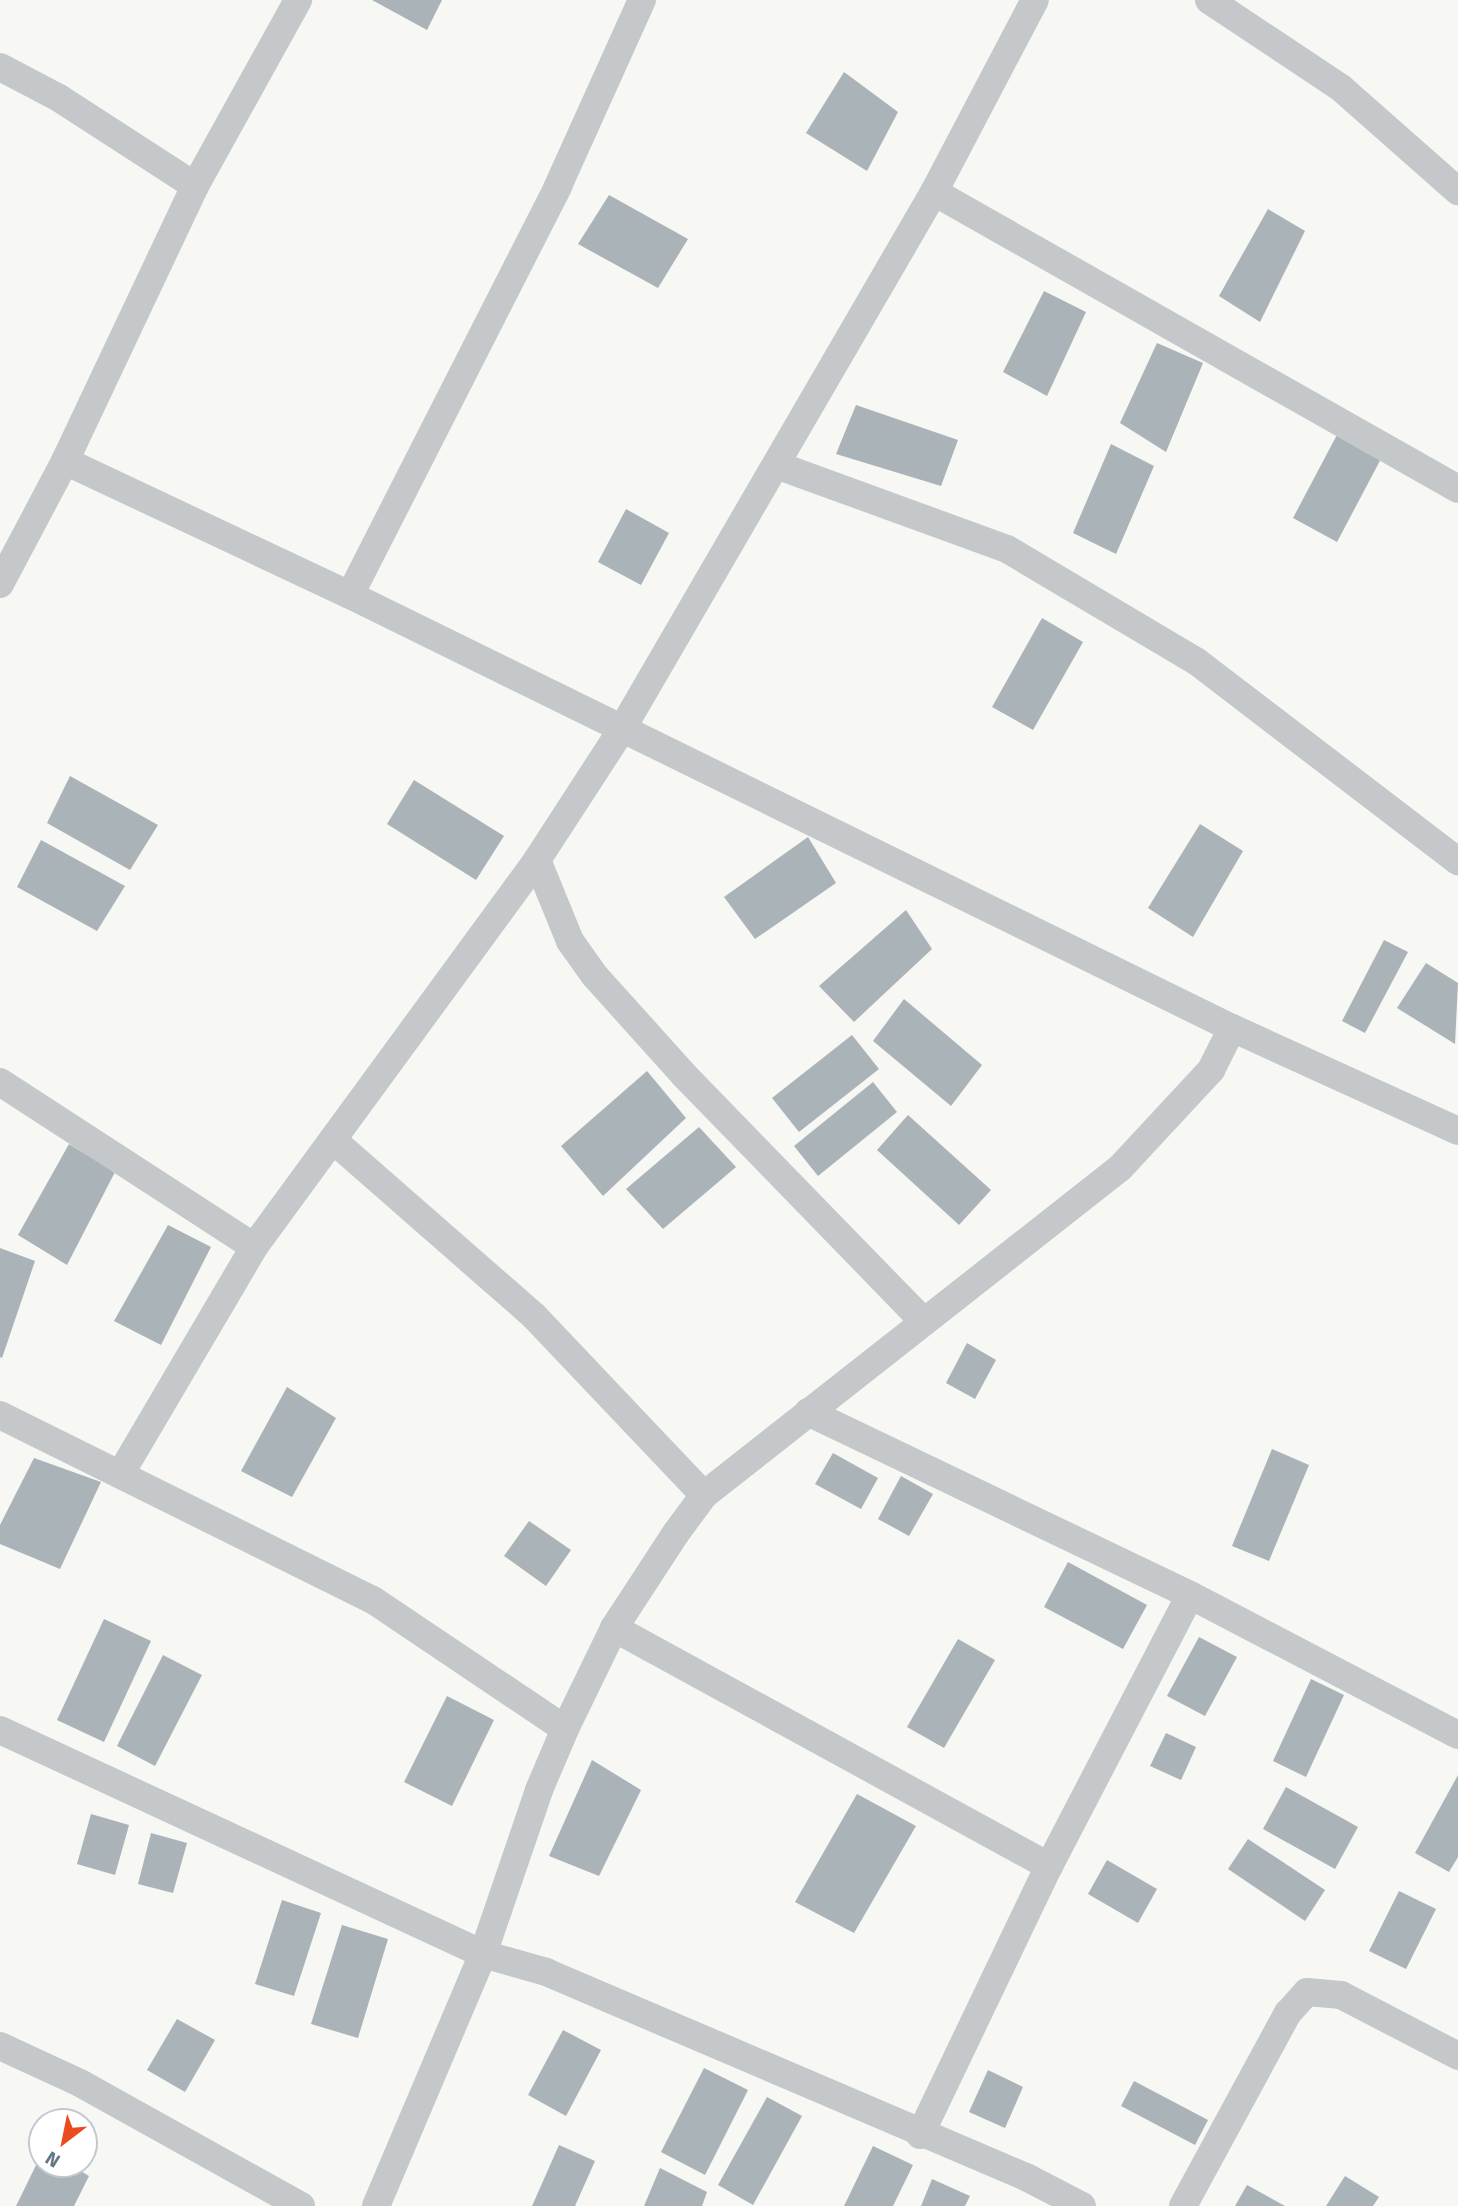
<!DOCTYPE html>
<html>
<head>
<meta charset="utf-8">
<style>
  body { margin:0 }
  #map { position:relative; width:1458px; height:2206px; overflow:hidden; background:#f7f7f3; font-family:"Fira Sans",sans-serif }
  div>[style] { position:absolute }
  .building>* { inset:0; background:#aab3b8 }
  .minor>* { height:28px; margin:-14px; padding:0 14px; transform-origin:14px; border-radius:14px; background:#c4c8cb }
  span { translate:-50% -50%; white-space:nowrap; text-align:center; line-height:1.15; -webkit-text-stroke:7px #fff; paint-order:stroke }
  .north { position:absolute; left:28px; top:2108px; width:70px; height:70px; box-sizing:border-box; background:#fff; border:2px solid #c1c9cf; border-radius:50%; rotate:212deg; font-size:19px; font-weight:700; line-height:28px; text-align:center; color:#647786 }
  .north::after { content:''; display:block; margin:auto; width:24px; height:32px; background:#eb4b1e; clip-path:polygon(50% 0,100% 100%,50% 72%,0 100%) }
</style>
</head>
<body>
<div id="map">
  <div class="building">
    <i style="clip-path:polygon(372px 0,442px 0,427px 30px)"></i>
    <i style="clip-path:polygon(844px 72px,898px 112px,867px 171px,806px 133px)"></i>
    <i style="clip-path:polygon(609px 195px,688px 239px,658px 288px,578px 244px)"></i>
    <i style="clip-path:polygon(1268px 209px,1305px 231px,1260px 322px,1219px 296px)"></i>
    <i style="clip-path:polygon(1044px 291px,1086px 312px,1047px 396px,1003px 372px)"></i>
    <i style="clip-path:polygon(1157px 343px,1203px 363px,1166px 452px,1120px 423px)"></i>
    <i style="clip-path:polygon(856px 405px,958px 440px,941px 486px,836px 454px)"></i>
    <i style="clip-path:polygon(1339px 431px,1383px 455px,1337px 542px,1293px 518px)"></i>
    <i style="clip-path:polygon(1111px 444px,1154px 466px,1116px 554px,1073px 533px)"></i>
    <i style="clip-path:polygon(626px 509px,669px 533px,641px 585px,598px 562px)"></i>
    <i style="clip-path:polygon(1042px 618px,1083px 642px,1033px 730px,992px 707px)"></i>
    <i style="clip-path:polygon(70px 776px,158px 825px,130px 870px,47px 823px)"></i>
    <i style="clip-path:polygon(414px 780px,504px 836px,476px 880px,387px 824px)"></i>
    <i style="clip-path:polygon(1200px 824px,1243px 851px,1193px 937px,1148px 908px)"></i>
    <i style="clip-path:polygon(808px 837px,836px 883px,755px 939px,724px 897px)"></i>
    <i style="clip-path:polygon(41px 840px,125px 886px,97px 931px,17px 887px)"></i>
    <i style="clip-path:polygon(906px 910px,932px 949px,854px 1022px,819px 986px)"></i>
    <i style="clip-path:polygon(1384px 940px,1408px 952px,1365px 1033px,1342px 1021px)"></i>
    <i style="clip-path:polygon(1426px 963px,1458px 983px,1455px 1044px,1397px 1008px)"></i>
    <i style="clip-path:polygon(904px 999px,982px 1065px,951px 1106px,873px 1041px)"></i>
    <i style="clip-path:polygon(852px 1035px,879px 1069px,799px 1132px,772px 1098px)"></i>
    <i style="clip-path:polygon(647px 1071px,686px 1118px,603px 1196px,561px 1146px)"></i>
    <i style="clip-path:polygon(873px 1082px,897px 1112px,818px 1176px,794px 1146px)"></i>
    <i style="clip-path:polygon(908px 1115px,991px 1190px,959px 1225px,877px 1150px)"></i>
    <i style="clip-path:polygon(699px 1127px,736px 1167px,663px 1229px,626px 1189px)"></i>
    <i style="clip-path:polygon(69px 1144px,115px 1172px,67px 1265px,18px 1235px)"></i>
    <i style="clip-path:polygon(168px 1225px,211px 1247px,161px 1345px,114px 1321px)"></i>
    <i style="clip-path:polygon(0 1248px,35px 1261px,2px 1358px,0 1357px)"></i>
    <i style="clip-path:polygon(967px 1343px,996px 1360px,975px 1399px,946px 1383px)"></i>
    <i style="clip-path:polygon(287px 1387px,336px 1418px,292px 1497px,241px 1471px)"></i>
    <i style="clip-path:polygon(1272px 1449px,1309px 1465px,1269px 1561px,1232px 1546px)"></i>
    <i style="clip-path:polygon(833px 1453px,878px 1478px,861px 1509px,815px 1484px)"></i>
    <i style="clip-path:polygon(34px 1458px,101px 1482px,60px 1569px,0 1544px,0 1525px)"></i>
    <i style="clip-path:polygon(901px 1476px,933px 1494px,909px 1536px,878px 1519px)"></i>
    <i style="clip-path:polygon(529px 1521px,571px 1550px,546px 1586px,504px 1556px)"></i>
    <i style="clip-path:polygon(1068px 1562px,1147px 1605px,1123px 1649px,1044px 1607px)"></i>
    <i style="clip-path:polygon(104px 1619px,151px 1641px,104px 1742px,57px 1720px)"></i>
    <i style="clip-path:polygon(1199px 1637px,1237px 1657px,1205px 1716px,1167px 1696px)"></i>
    <i style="clip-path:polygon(958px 1639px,995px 1660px,944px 1748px,907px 1727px)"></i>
    <i style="clip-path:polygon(163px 1655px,202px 1675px,155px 1766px,117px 1746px)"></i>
    <i style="clip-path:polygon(1311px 1679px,1344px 1695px,1306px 1777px,1273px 1761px)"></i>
    <i style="clip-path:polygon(447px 1696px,494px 1720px,452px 1806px,404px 1782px)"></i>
    <i style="clip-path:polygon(1166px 1733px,1196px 1747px,1181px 1780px,1150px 1766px)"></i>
    <i style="clip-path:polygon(592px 1760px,641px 1790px,599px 1876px,549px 1856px)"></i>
    <i style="clip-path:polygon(1458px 1775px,1458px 1857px,1449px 1872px,1415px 1853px)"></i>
    <i style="clip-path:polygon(1286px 1787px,1358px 1827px,1335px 1869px,1263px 1829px)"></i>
    <i style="clip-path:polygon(857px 1794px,916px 1826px,854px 1933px,795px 1902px)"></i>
    <i style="clip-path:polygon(91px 1814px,129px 1825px,115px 1875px,77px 1864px)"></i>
    <i style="clip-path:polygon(151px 1833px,187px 1843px,173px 1893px,138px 1884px)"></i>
    <i style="clip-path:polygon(1248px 1839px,1325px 1890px,1305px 1921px,1228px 1869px)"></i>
    <i style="clip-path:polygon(1107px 1860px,1157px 1889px,1138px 1923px,1088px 1894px)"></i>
    <i style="clip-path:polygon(1399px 1891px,1436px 1909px,1406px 1969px,1369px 1951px)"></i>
    <i style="clip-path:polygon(282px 1900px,321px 1913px,294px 1996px,255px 1984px)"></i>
    <i style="clip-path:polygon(342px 1925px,388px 1939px,358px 2038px,311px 2024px)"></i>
    <i style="clip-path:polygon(177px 2019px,215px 2040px,185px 2092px,147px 2070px)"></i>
    <i style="clip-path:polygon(563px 2030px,601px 2050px,566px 2116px,528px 2095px)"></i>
    <i style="clip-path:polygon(704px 2068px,748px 2090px,705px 2175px,661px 2152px)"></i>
    <i style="clip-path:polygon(988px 2070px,1023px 2087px,1005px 2128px,969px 2112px)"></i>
    <i style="clip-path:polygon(1134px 2081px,1208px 2120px,1195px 2145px,1121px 2106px)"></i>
    <i style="clip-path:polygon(767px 2097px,802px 2116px,753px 2205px,718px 2185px)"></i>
    <i style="clip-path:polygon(559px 2145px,595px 2161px,575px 2206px,532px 2206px)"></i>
    <i style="clip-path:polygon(873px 2146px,913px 2165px,893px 2206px,844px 2206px)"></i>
    <i style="clip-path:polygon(42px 2153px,42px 2164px,69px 2164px,89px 2176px,74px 2206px,16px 2206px)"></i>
    <i style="clip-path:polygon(660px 2168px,707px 2192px,702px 2206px,644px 2206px)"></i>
    <i style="clip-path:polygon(1345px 2176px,1379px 2197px,1373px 2206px,1326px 2206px)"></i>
    <i style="clip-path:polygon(932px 2179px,970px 2196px,965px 2206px,921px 2206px)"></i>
    <i style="clip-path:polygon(1247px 2185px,1285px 2206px,1235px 2206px)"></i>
  </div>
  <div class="minor">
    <i style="left:1209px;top:0;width:159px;rotate:33.7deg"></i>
    <i style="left:1341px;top:88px;width:156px;rotate:41.4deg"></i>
    <i style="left:0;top:67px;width:67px;rotate:27.7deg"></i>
    <i style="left:59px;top:98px;width:162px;rotate:32.9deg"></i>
    <i style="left:934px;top:192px;width:602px;rotate:29.54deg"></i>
    <i style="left:65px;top:461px;width:315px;rotate:25.2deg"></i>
    <i style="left:350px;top:595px;width:983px;rotate:26.15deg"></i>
    <i style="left:1232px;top:1028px;width:248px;rotate:24.5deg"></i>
    <i style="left:779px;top:466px;width:243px;rotate:20deg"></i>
    <i style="left:1007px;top:549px;width:220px;rotate:30.7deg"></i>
    <i style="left:1196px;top:661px;width:330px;rotate:37.4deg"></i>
    <i style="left:0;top:584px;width:139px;rotate:-62.1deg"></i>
    <i style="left:65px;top:461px;width:304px;rotate:-64.7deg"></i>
    <i style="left:195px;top:186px;width:213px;rotate:-61deg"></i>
    <i style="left:350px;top:595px;width:459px;rotate:-63deg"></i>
    <i style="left:558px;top:186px;width:204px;rotate:-65.7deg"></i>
    <i style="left:537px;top:860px;width:87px;rotate:67.8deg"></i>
    <i style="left:570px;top:941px;width:43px;rotate:54.5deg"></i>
    <i style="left:595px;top:976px;width:133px;rotate:48deg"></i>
    <i style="left:684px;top:1075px;width:344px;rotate:45.8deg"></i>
    <i style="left:0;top:1082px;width:303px;rotate:33deg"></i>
    <i style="left:333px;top:1140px;width:267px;rotate:41.2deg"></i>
    <i style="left:534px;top:1316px;width:247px;rotate:46.5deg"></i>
    <i style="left:808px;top:1412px;width:424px;rotate:25.6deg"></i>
    <i style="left:1190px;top:1595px;width:302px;rotate:27.6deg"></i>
    <i style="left:0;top:1415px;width:416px;rotate:26.4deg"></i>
    <i style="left:373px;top:1600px;width:231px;rotate:33.9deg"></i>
    <i style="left:121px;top:1473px;width:262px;rotate:-59.5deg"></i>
    <i style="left:254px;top:1247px;width:479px;rotate:-53.8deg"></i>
    <i style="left:537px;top:860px;width:156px;rotate:-57deg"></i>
    <i style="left:622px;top:729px;width:621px;rotate:-59.84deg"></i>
    <i style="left:934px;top:192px;width:217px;rotate:-62.3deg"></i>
    <i style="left:614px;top:1628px;width:496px;rotate:28.7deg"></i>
    <i style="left:0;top:1730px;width:532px;rotate:24.88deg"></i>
    <i style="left:483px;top:1954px;width:66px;rotate:15.9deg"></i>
    <i style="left:546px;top:1972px;width:522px;rotate:23.13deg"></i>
    <i style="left:1026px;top:2177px;width:63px;rotate:27.4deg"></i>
    <i style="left:0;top:2046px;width:88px;rotate:24.8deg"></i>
    <i style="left:80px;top:2083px;width:253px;rotate:29.1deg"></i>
    <i style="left:920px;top:2135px;width:298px;rotate:-64.4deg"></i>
    <i style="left:1049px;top:1866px;width:305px;rotate:-62.5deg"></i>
    <i style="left:376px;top:2206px;width:274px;rotate:-67deg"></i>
    <i style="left:483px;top:1954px;width:173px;rotate:-71.1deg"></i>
    <i style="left:539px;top:1790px;width:66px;rotate:-66.9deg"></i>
    <i style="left:565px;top:1729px;width:112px;rotate:-64.1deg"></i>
    <i style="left:614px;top:1628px;width:113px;rotate:-56.9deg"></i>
    <i style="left:676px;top:1533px;width:47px;rotate:-53.6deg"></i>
    <i style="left:704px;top:1495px;width:529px;rotate:-38.17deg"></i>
    <i style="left:1120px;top:1168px;width:134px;rotate:-47.1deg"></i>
    <i style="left:1211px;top:1070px;width:47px;rotate:-63.4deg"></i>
    <i style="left:1183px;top:2206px;width:220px;rotate:-61.5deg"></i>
    <i style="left:1288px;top:2013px;width:28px;rotate:-48deg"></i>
    <i style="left:1307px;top:1992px;width:34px;rotate:5deg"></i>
    <i style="left:1341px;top:1995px;width:132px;rotate:27.5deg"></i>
  </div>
  <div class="north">N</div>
</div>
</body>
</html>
